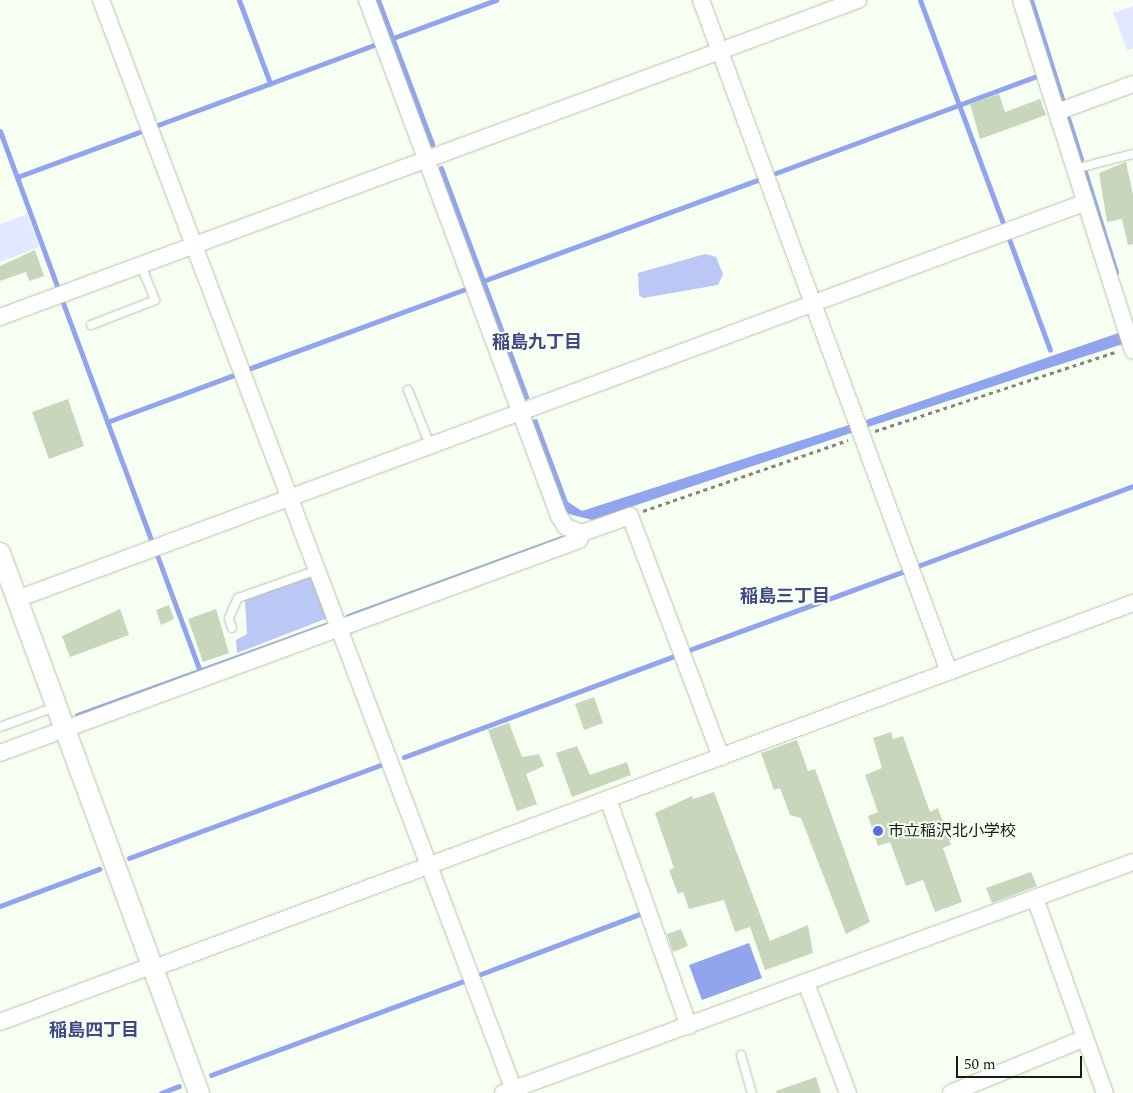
<!DOCTYPE html>
<html>
<head>
<meta charset="utf-8">
<style>
  body { margin:0 }
  #map { position:relative; width:1133px; height:1093px; overflow:hidden; background:#f7fef2; font-family:Spectral,"Noto Sans JP",serif }
  div>[style] { position:absolute }
  .green>* { inset:0; background:#e1e8ff }
  .forest>* { inset:0; background:#bbc8f6 }
  .water>* { inset:0; background:#91a5ee }
  .stream>* { height:5px; margin:-2.5px; padding:0 2.5px; transform-origin:2.5px; border-radius:2.5px; background:#91a5ee }
  .building>* { inset:0; background:#c8d7bb }
  .path>* { height:3px; margin-top:-1.5px; transform-origin:0; background:repeating-linear-gradient(90deg,#81887c 0 4px,transparent 0 8px) }
  .roads { filter:drop-shadow(0 0 1px #b5c4a8) drop-shadow(0 0 1px #b5c4a8) }
  .service>* { height:8px; margin:-4px; padding:0 4px; transform-origin:4px; border-radius:4px; background:#fff }
  .minor>* { height:16px; margin:-8px; padding:0 8px; transform-origin:8px; border-radius:8px; background:#fff }
  .tertiary>* { height:20px; margin:-10px; padding:0 10px; transform-origin:10px; border-radius:10px; background:#fff }
  .dots>* { width:14px; height:14px; translate:-50% -50%; box-sizing:border-box; border:2px solid #f7fef2; border-radius:50% }
  span { translate:-50% -50%; white-space:nowrap; text-align:center; line-height:1.15; -webkit-text-stroke:4px #f7fef2; paint-order:stroke }
  .poi-label { font-size:16px; color:#171d12 }
  .left { translate:0 -50%; text-align:left }
  .neighbourhood-label { font-size:18px; color:#3d4a86; font-weight:700 }
  .scale { position:absolute; left:956px; top:1056px; width:126px; height:22px; box-sizing:border-box; border:2px solid #171d12; border-top:0; padding-left:6px; font-size:15px; line-height:18px; white-space:nowrap; color:#171d12; -webkit-text-stroke:4px #f7fef2; paint-order:stroke }
</style>
</head>
<body>
<div id="map">
  <div class="green">
    <i style="clip-path:polygon(1133px 6px,1133px 48px,1127px 50px,1113px 13px)"></i>
    <i style="clip-path:polygon(27px 214px,39px 247px,0 262px,0 224px)"></i>
  </div>
  <div class="forest">
    <i style="clip-path:polygon(705px 254px,716px 257px,723px 274px,718px 285px,643px 298px,639px 295px,638px 273px)"></i>
    <i style="clip-path:polygon(308px 577px,321px 583px,333px 616px,237px 653px,236px 640px,247px 634px,245px 600px)"></i>
  </div>
  <div class="water">
    <i style="clip-path:polygon(1133px 328px,1126px 343px,868px 427px,866px 420px)"></i>
    <i style="clip-path:polygon(537px 419px,568px 502px,582px 511px,852px 424px,854px 432px,592px 520px,569px 514px,563px 508px,531px 420px)"></i>
    <i style="clip-path:polygon(749px 943px,762px 978px,702px 1000px,689px 965px)"></i>
  </div>
  <div class="stream">
    <i style="left:239px;top:0;width:89px;rotate:69.5deg"></i>
    <i style="left:378px;top:0;width:154px;rotate:69.4deg"></i>
    <i style="left:920px;top:0;width:236px;rotate:69.6deg"></i>
    <i style="left:1031px;top:0;width:107px;rotate:72.6deg"></i>
    <i style="left:393px;top:38px;width:110px;rotate:-20.3deg"></i>
    <i style="left:1068px;top:118px;width:43px;rotate:72.4deg"></i>
    <i style="left:155px;top:126px;width:237px;rotate:-20.3deg"></i>
    <i style="left:0;top:131px;width:165px;rotate:69.8deg"></i>
    <i style="left:441px;top:168px;width:244px;rotate:69.6deg"></i>
    <i style="left:1085px;top:172px;width:105px;rotate:72.8deg"></i>
    <i style="left:776px;top:173px;width:278px;rotate:-20.4deg"></i>
    <i style="left:17px;top:177px;width:130px;rotate:-20.2deg"></i>
    <i style="left:1009px;top:239px;width:118px;rotate:69.7deg"></i>
    <i style="left:483px;top:281px;width:295px;rotate:-20.2deg"></i>
    <i style="left:63px;top:303px;width:253px;rotate:69.6deg"></i>
    <i style="left:248px;top:369px;width:231px;rotate:-20.2deg"></i>
    <i style="left:107px;top:422px;width:135px;rotate:-20.3deg"></i>
    <i style="left:157px;top:555px;width:124px;rotate:69.7deg"></i>
    <i style="left:915px;top:567px;width:233px;rotate:-20.4deg"></i>
    <i style="left:348px;top:616px;width:227px;rotate:-20.1deg"></i>
    <i style="left:689px;top:650px;width:230px;rotate:-20.1deg"></i>
    <i style="left:77px;top:715px;width:264px;rotate:-19.9deg"></i>
    <i style="left:404px;top:757px;width:286px;rotate:-20.5deg"></i>
    <i style="left:129px;top:858px;width:271px;rotate:-20.3deg"></i>
    <i style="left:0;top:906px;width:106px;rotate:-20.5deg"></i>
    <i style="left:481px;top:974px;width:170px;rotate:-20.7deg"></i>
    <i style="left:211px;top:1075px;width:272px;rotate:-20.4deg"></i>
    <i style="left:161px;top:1093px;width:19px;rotate:-21deg"></i>
  </div>
  <div class="building">
    <i style="clip-path:polygon(999px 94px,1005px 112px,1040px 99px,1046px 115px,980px 139px,970px 104px)"></i>
    <i style="clip-path:polygon(1126px 162px,1133px 195px,1133px 244px,1128px 245px,1122px 219px,1107px 222px,1099px 173px)"></i>
    <i style="clip-path:polygon(35px 250px,44px 276px,29px 281px,26px 272px,0 281px,0 266px)"></i>
    <i style="clip-path:polygon(68px 399px,84px 446px,49px 459px,32px 412px)"></i>
    <i style="clip-path:polygon(169px 605px,174px 619px,161px 625px,156px 610px)"></i>
    <i style="clip-path:polygon(120px 609px,129px 635px,70px 657px,62px 636px)"></i>
    <i style="clip-path:polygon(216px 609px,229px 653px,203px 662px,188px 619px)"></i>
    <i style="clip-path:polygon(594px 697px,603px 723px,584px 730px,575px 704px)"></i>
    <i style="clip-path:polygon(509px 723px,522px 757px,539px 754px,544px 766px,526px 774px,537px 804px,517px 811px,488px 730px)"></i>
    <i style="clip-path:polygon(891px 732px,893px 739px,903px 736px,930px 812px,938px 808px,951px 845px,943px 848px,962px 902px,935px 912px,923px 880px,906px 886px,890px 842px,878px 846px,868px 816px,878px 812px,865px 775px,882px 768px,873px 738px)"></i>
    <i style="clip-path:polygon(797px 740px,808px 771px,815px 769px,870px 922px,846px 934px,801px 818px,790px 815px,780px 788px,774px 790px,761px 753px)"></i>
    <i style="clip-path:polygon(577px 746px,590px 775px,627px 762px,631px 775px,572px 797px,556px 753px)"></i>
    <i style="clip-path:polygon(714px 792px,770px 941px,808px 925px,813px 953px,765px 970px,750px 927px,735px 932px,724px 900px,689px 909px,683px 892px,678px 894px,669px 870px,674px 868px,655px 813px,692px 796px,693px 799px)"></i>
    <i style="clip-path:polygon(1031px 872px,1037px 886px,992px 903px,986px 888px)"></i>
    <i style="clip-path:polygon(681px 929px,688px 946px,673px 952px,667px 934px)"></i>
    <i style="clip-path:polygon(816px 1077px,821px 1093px,777px 1093px,776px 1091px)"></i>
  </div>
  <div class="path">
    <i style="left:875px;top:431px;width:256px;rotate:-18.2deg"></i>
    <i style="left:643px;top:511px;width:217px;rotate:-19.1deg"></i>
  </div>
  <div class="roads">
    <div class="service">
      <i style="left:1075px;top:169px;width:60px;rotate:-14.5deg"></i>
      <i style="left:91px;top:325px;width:69px;rotate:-21.3deg"></i>
      <i style="left:155px;top:300px;width:38px;rotate:-112deg"></i>
      <i style="left:408px;top:390px;width:59px;rotate:68.2deg"></i>
      <i style="left:232px;top:628px;width:10px;rotate:-107deg"></i>
      <i style="left:229px;top:618px;width:22px;rotate:-66deg"></i>
      <i style="left:238px;top:598px;width:84px;rotate:-19.5deg"></i>
      <i style="left:0;top:727px;width:59px;rotate:-20deg"></i>
      <i style="left:741px;top:1055px;width:40px;rotate:74deg"></i>
    </div>
    <div class="minor">
      <i style="left:101px;top:0;width:1169px;rotate:69.25deg"></i>
      <i style="left:367px;top:0;width:551px;rotate:69.59deg"></i>
      <i style="left:559px;top:516px;width:13px;rotate:58deg"></i>
      <i style="left:566px;top:527px;width:17px;rotate:21deg"></i>
      <i style="left:582px;top:533px;width:51px;rotate:-19.5deg"></i>
      <i style="left:630px;top:516px;width:258px;rotate:69.3deg"></i>
      <i style="left:701px;top:0;width:716px;rotate:69.74deg"></i>
      <i style="left:1021px;top:0;width:368px;rotate:72.3deg"></i>
      <i style="left:1057px;top:112px;width:81px;rotate:-20.2deg"></i>
      <i style="left:0;top:317px;width:915px;rotate:-20.28deg"></i>
      <i style="left:17px;top:599px;width:1140px;rotate:-20.37deg"></i>
      <i style="left:0;top:753px;width:617px;rotate:-20.2deg"></i>
      <i style="left:579px;top:540px;width:8px;rotate:-67deg"></i>
      <i style="left:608px;top:799px;width:241px;rotate:70.4deg"></i>
      <i style="left:1035px;top:898px;width:207px;rotate:70.3deg"></i>
      <i style="left:154px;top:968px;width:1045px;rotate:-20.45deg"></i>
      <i style="left:806px;top:983px;width:118px;rotate:69.1deg"></i>
      <i style="left:0;top:1022px;width:163px;rotate:-20.4deg"></i>
      <i style="left:503px;top:1093px;width:671px;rotate:-20.14deg"></i>
      <i style="left:951px;top:1093px;width:145px;rotate:-22.3deg"></i>
    </div>
    <div class="tertiary">
      <i style="left:0;top:553px;width:576px;rotate:69.77deg"></i>
    </div>
  </div>
  <div class="dots">
    <i style="left:878px;top:831px;background:#586de3"></i>
  </div>
  <div class="poi-label">
    <span class="left" style="left:888px;top:831px">市立稲沢北小学校</span>
  </div>
  <div class="neighbourhood-label">
    <span style="left:537px;top:343px">稲島九丁目</span>
    <span style="left:785px;top:597px">稲島三丁目</span>
    <span style="left:94px;top:1031px">稲島四丁目</span>
  </div>
  <div class="scale">50 m</div>
</div>
</body>
</html>
